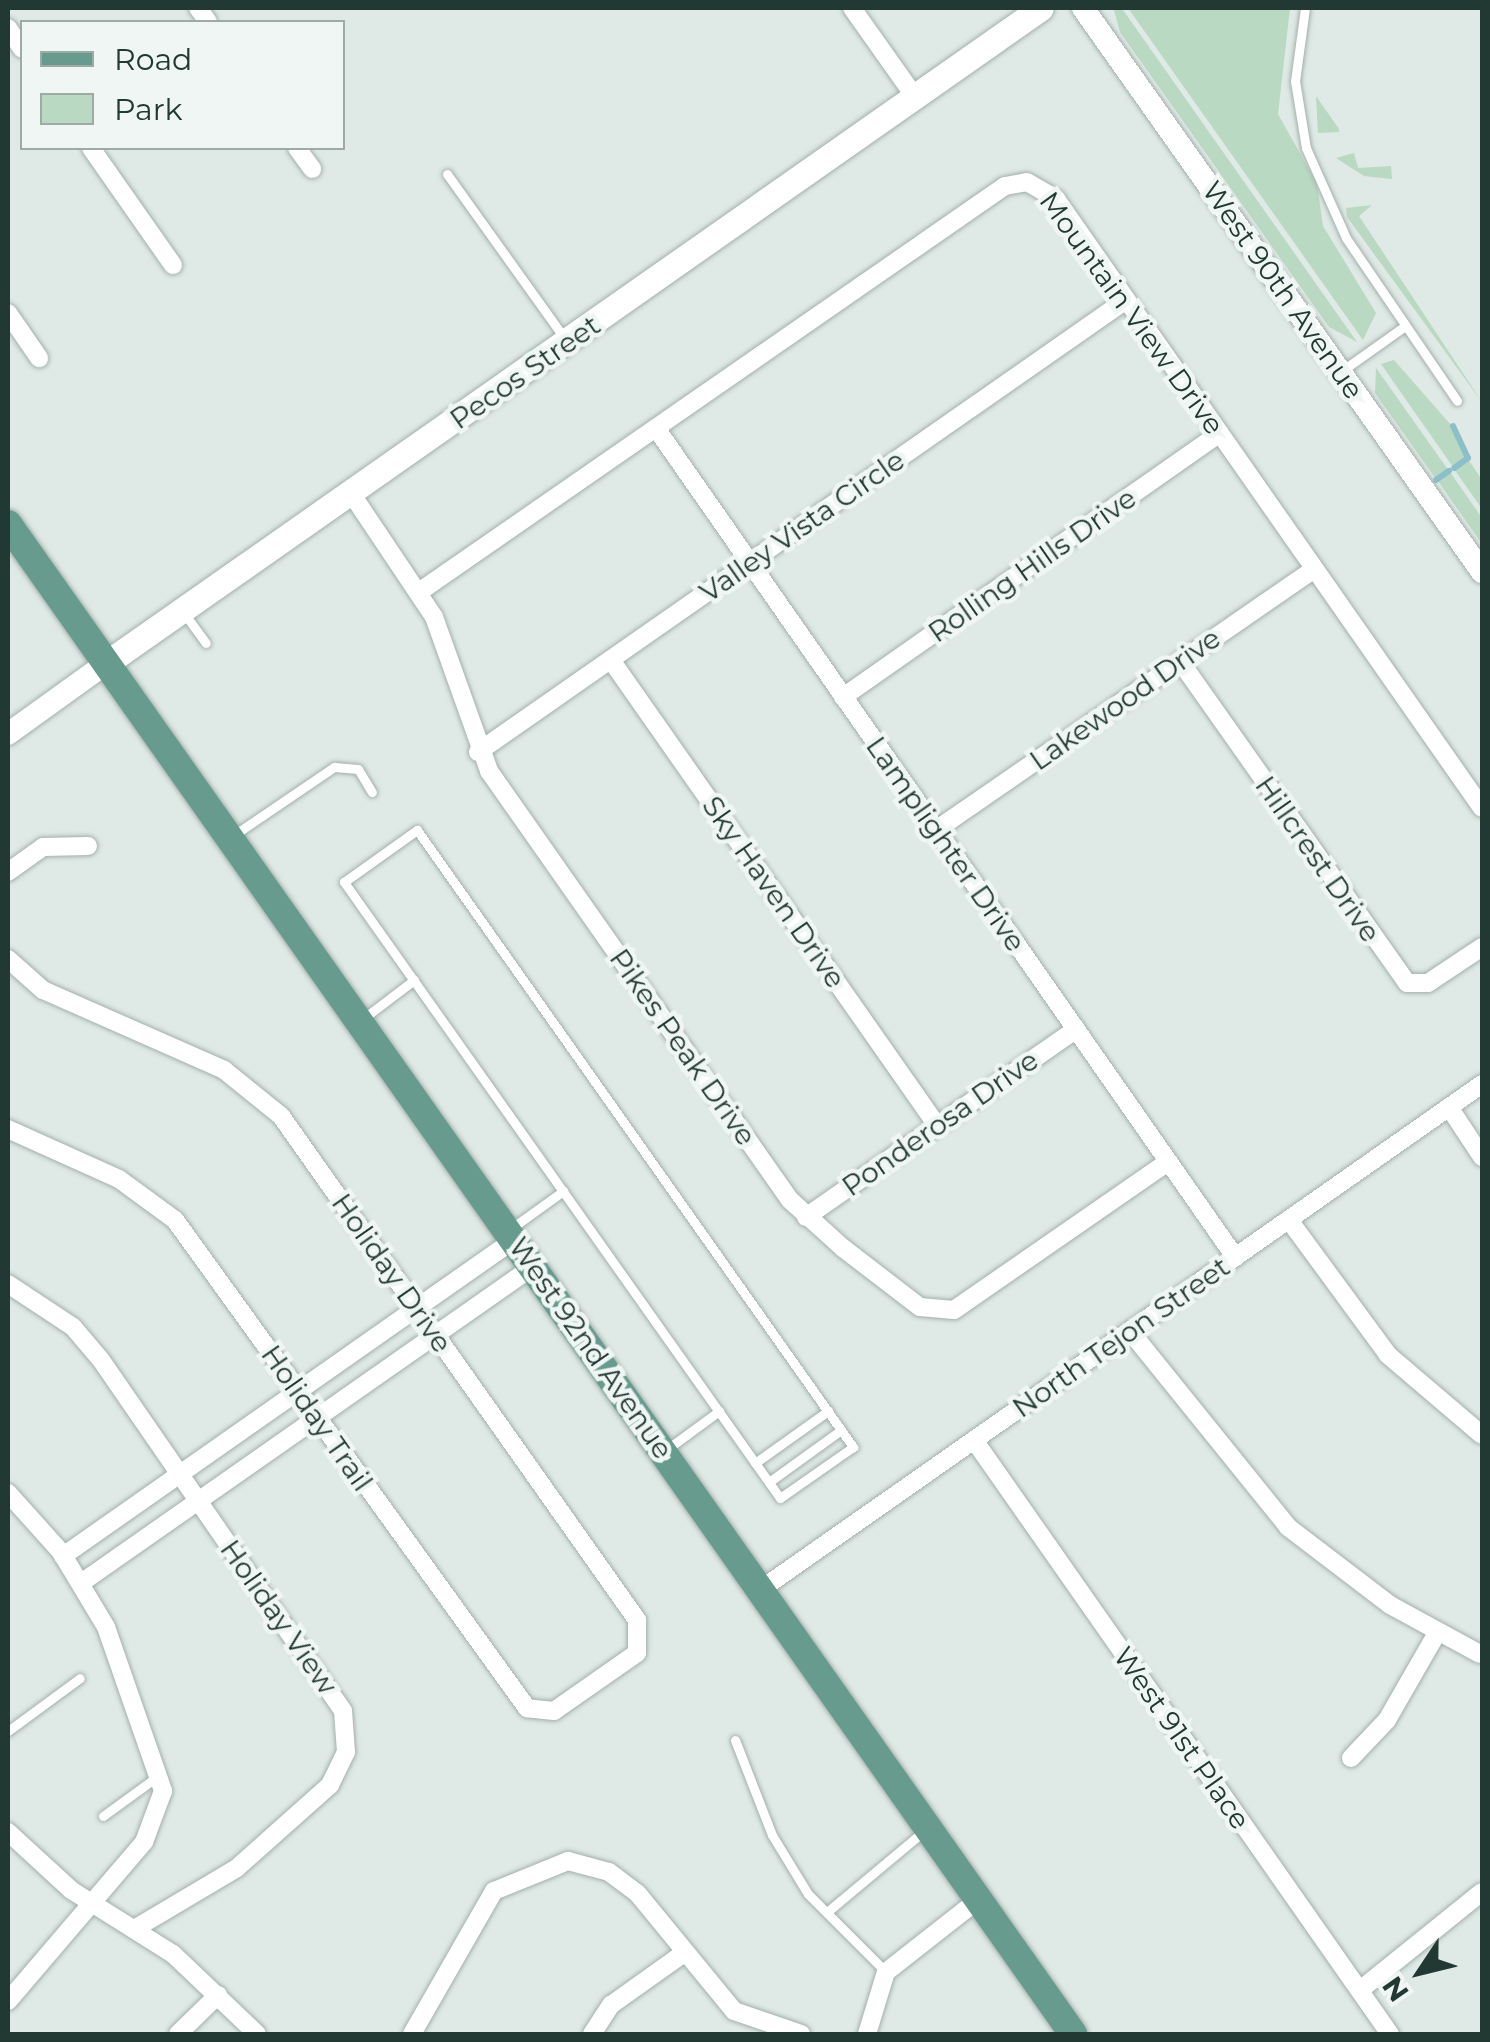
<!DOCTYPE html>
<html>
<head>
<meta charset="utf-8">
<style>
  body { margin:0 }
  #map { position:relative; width:1490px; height:2042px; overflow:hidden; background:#dfe9e5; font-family:Montserrat,sans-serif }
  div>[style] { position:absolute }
  .green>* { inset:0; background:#bad9c2 }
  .stream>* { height:6px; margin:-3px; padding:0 3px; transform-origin:3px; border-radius:3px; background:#8bc0ca }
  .roads { filter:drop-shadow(0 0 2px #a3b0ac) drop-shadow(0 0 2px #a3b0ac) }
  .service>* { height:9px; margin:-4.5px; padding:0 4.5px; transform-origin:4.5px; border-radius:4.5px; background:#fff }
  .minor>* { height:18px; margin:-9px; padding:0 9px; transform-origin:9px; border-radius:9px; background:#fff }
  .tertiary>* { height:22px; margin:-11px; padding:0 11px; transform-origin:11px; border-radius:11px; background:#fff }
  .secondary>* { height:25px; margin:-12.5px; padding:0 12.5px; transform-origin:12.5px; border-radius:12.5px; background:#fff }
  .primary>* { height:28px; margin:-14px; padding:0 14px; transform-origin:14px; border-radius:14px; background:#679b8e }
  span { translate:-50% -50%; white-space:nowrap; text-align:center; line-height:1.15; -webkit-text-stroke:9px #eff6f3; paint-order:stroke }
  .street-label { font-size:28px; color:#223832 }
  .frame { position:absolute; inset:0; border:10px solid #223832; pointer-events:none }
  .legend { position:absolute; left:20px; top:20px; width:325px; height:130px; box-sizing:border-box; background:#eff6f3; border:2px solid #9daaa6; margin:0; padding:12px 18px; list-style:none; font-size:30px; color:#223832 }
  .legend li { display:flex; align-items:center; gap:20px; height:50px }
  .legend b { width:50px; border:2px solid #9daaa6 }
  .north { position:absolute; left:1370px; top:1922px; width:100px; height:100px; -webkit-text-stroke:8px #eff6f3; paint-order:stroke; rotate:235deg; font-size:28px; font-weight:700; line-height:40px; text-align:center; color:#223832 }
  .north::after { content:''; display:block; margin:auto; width:35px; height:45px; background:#223832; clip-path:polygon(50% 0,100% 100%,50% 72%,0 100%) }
</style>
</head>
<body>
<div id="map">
  <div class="green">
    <i style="clip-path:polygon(1128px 8px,1290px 8px,1278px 114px,1317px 184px,1323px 226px,1376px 313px,1363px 340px)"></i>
    <i style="clip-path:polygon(1114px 10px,1123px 10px,1357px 342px,1329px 327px,1120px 32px)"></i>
    <i style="clip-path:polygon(1316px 96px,1339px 129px,1339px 132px,1318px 133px)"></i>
    <i style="clip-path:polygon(1354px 153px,1358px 168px,1391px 166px,1392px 179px,1364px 176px,1336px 158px)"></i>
    <i style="clip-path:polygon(1372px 205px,1359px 216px,1482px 402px,1347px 217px,1346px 208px)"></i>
    <i style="clip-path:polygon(1394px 360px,1451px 425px,1466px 457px,1453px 467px,1381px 364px)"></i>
    <i style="clip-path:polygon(1376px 368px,1449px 471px,1436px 479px,1375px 393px)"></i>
    <i style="clip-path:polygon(1468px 459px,1482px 480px,1482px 509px,1454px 469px)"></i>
    <i style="clip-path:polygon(1450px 472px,1482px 518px,1482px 544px,1438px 481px)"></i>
  </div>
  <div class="stream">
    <i style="left:1453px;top:426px;width:35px;rotate:65deg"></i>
    <i style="left:1468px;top:458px;width:17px;rotate:144deg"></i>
    <i style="left:1436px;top:480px;width:16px;rotate:-35deg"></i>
  </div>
  <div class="roads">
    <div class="service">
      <i style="left:1305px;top:8px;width:74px;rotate:97.8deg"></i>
      <i style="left:1295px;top:81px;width:68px;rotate:80.7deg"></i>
      <i style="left:1306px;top:148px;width:98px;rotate:66deg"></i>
      <i style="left:1346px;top:238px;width:197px;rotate:55.7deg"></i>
      <i style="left:447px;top:174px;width:204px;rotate:54.4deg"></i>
      <i style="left:1343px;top:370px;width:76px;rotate:-35.4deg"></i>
      <i style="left:184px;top:613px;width:37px;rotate:54deg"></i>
      <i style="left:417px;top:830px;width:756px;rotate:54.75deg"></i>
      <i style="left:853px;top:1447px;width:89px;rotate:145.1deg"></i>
      <i style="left:780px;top:1498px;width:755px;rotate:-125.29deg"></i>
      <i style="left:344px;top:882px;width:90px;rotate:-35.5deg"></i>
      <i style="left:231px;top:837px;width:125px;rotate:-34.2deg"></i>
      <i style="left:334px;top:767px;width:24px;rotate:5deg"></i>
      <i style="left:358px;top:769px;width:27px;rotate:59deg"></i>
      <i style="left:364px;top:1018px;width:63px;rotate:-37.2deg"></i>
      <i style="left:509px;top:1230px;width:67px;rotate:-35.8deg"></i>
      <i style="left:666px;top:1450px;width:66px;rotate:-36.3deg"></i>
      <i style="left:755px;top:1463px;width:90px;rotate:-35.5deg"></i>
      <i style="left:769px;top:1482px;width:89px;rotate:-35.8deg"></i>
      <i style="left:8px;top:1731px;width:89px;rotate:-36.4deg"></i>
      <i style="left:735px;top:1740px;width:102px;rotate:68.7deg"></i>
      <i style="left:772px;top:1835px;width:69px;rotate:58.6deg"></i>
      <i style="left:808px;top:1894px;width:110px;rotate:45deg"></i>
      <i style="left:103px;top:1816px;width:68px;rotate:-36deg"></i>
      <i style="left:827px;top:1912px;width:126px;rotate:-39.9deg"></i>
    </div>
    <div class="minor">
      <i style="left:198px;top:8px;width:17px;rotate:54deg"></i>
      <i style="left:852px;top:8px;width:109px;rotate:54.7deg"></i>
      <i style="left:8px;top:28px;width:25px;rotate:56deg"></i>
      <i style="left:91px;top:148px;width:143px;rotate:55deg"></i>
      <i style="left:297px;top:148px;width:26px;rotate:54deg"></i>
      <i style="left:8px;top:313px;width:55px;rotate:55.4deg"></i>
      <i style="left:658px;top:431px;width:1008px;rotate:55.06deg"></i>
      <i style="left:351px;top:493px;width:149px;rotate:56.2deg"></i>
      <i style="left:434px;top:617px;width:164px;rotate:70.3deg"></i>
      <i style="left:489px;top:771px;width:524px;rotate:54.95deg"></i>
      <i style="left:790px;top:1200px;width:72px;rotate:42.2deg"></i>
      <i style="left:843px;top:1248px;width:97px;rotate:37.5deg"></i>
      <i style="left:920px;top:1307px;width:34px;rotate:5deg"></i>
      <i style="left:954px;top:1310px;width:260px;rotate:-34.7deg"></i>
      <i style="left:419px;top:592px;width:713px;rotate:-34.72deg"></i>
      <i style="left:1005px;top:186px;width:22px;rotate:-10deg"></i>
      <i style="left:1027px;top:182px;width:34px;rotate:30deg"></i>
      <i style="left:1056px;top:199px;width:743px;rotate:55.03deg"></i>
      <i style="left:611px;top:660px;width:566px;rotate:54.99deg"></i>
      <i style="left:1180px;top:661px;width:394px;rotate:54.8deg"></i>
      <i style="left:1407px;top:983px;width:21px"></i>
      <i style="left:1428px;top:983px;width:65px;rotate:-33.7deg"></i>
      <i style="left:843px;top:697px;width:460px;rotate:-35deg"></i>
      <i style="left:478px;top:752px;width:790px;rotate:-34.9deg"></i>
      <i style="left:936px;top:830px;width:459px;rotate:-34.6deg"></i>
      <i style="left:8px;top:872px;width:43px;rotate:-35.5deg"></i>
      <i style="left:43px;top:847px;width:45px;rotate:-1.3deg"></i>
      <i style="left:8px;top:959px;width:47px;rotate:41.5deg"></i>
      <i style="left:43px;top:990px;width:198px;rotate:23.8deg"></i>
      <i style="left:224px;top:1070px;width:73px;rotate:38.9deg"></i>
      <i style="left:281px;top:1116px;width:617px;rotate:54.76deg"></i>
      <i style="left:637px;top:1620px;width:33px;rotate:90deg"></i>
      <i style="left:637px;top:1653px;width:101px;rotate:145.1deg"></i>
      <i style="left:554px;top:1711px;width:27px;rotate:-174deg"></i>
      <i style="left:527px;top:1708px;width:602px;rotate:-125.8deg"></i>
      <i style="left:175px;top:1220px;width:69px;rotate:-143.8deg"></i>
      <i style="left:119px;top:1179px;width:122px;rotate:-155.8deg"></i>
      <i style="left:1449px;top:1107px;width:60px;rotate:56.6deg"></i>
      <i style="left:806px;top:1217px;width:329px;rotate:-34.8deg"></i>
      <i style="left:1289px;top:1220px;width:167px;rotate:53.7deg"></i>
      <i style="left:1388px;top:1355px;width:123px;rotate:40.4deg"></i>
      <i style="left:8px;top:1284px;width:78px;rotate:33.5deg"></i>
      <i style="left:73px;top:1327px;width:43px;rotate:49.7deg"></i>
      <i style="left:101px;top:1360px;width:426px;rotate:55.4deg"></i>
      <i style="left:343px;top:1711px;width:41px;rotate:85.8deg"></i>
      <i style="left:346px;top:1752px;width:37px;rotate:116deg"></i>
      <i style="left:330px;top:1785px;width:125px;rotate:138.3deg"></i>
      <i style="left:237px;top:1868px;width:117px;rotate:149.3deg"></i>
      <i style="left:1130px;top:1331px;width:252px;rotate:51.1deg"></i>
      <i style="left:1288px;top:1527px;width:128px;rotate:37.4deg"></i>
      <i style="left:1390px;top:1605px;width:102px;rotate:28.6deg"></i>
      <i style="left:974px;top:1440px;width:725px;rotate:55deg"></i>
      <i style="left:8px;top:1493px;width:79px;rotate:48.1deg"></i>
      <i style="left:61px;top:1552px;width:87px;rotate:59deg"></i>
      <i style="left:106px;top:1627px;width:174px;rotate:70.8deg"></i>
      <i style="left:163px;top:1791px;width:54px;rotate:110.4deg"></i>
      <i style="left:144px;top:1842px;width:209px;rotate:130.5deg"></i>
      <i style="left:63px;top:1556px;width:552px;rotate:-35.04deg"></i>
      <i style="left:81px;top:1583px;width:553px;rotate:-34.98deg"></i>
      <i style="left:760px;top:1590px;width:882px;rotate:-35.02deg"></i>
      <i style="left:1351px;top:1758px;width:52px;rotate:-46.5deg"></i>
      <i style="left:1387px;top:1720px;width:100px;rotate:-60.1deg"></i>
      <i style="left:8px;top:1832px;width:86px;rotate:42.6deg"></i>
      <i style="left:71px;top:1890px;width:120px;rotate:32.1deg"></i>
      <i style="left:173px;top:1954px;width:116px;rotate:43.6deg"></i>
      <i style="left:1360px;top:1990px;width:156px;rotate:-38.8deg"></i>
      <i style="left:178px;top:2034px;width:56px;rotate:-44.3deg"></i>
      <i style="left:412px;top:2034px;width:165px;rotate:-60.2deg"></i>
      <i style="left:494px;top:1891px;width:80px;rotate:-22.1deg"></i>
      <i style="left:568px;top:1861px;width:42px;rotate:15deg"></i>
      <i style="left:609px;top:1872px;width:36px;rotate:37deg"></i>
      <i style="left:638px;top:1894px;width:151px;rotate:50.6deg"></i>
      <i style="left:734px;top:2011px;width:71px;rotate:18.9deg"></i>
      <i style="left:592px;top:2034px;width:35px;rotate:-57deg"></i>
      <i style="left:611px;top:2005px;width:86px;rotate:-35.5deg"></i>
      <i style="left:867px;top:2034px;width:65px;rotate:-73deg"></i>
      <i style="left:886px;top:1972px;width:118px;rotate:-38.1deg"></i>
    </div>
    <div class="tertiary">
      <i style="left:1083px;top:8px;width:691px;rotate:54.72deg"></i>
      <i style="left:8px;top:734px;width:123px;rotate:-35.8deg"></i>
    </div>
    <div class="secondary">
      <i style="left:108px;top:662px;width:1139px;rotate:-35.03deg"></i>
    </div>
    <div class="primary">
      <i style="left:8px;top:524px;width:1848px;rotate:54.8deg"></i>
    </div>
  </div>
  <div class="street-label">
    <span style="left:1283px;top:290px;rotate:55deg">West 90th Avenue</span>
    <span style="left:1132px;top:313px;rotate:54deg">Mountain View Drive</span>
    <span style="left:525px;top:372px;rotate:-35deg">Pecos Street</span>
    <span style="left:802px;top:526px;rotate:-35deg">Valley Vista Circle</span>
    <span style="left:1032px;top:565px;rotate:-35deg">Rolling Hills Drive</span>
    <span style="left:1125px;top:699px;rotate:-35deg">Lakewood Drive</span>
    <span style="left:946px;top:844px;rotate:55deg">Lamplighter Drive</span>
    <span style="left:1318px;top:859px;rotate:55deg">Hillcrest Drive</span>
    <span style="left:774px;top:892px;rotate:55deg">Sky Haven Drive</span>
    <span style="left:683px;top:1047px;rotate:55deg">Pikes Peak Drive</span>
    <span style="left:940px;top:1123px;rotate:-35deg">Ponderosa Drive</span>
    <span style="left:392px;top:1273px;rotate:55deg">Holiday Drive</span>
    <span style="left:1121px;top:1337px;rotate:-35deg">North Tejon Street</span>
    <span style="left:591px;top:1348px;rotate:55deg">West 92nd Avenue</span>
    <span style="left:317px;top:1418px;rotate:55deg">Holiday Trail</span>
    <span style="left:279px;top:1617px;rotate:55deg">Holiday View</span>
    <span style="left:1182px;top:1738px;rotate:55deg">West 91st Place</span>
  </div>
  <div class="frame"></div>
  <ul class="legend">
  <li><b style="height:12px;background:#679b8e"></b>Road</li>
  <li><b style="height:28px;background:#bad9c2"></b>Park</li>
  </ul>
  <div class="north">N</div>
</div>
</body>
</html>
